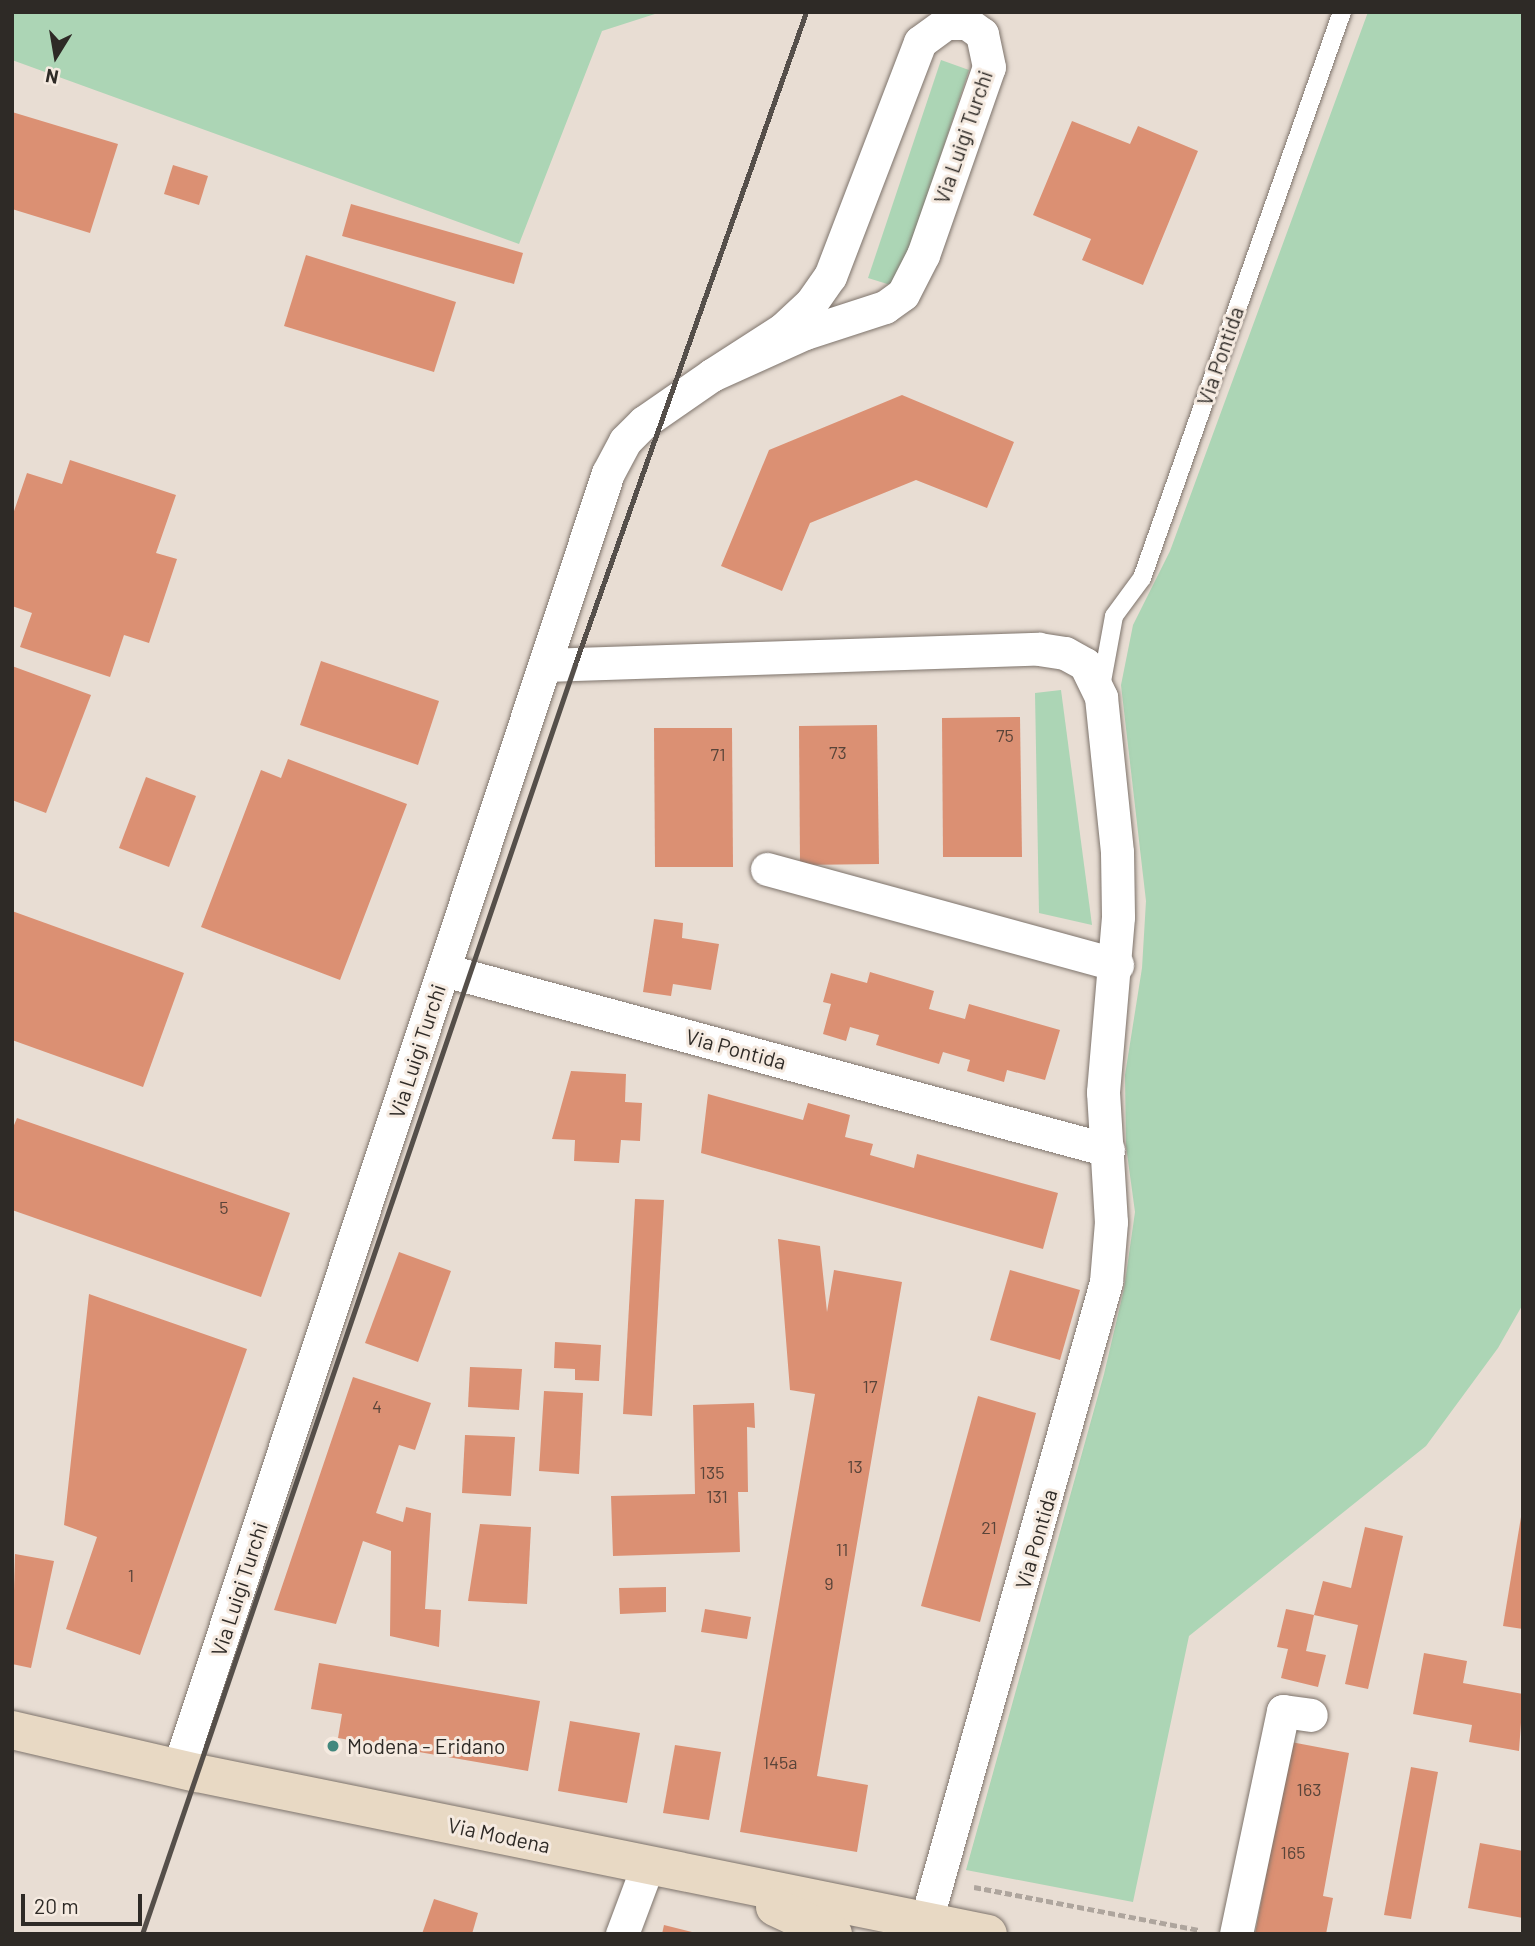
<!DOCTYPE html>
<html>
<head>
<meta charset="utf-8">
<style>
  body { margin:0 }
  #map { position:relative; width:1535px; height:1946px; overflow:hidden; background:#e8ddd3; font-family:Barlow,sans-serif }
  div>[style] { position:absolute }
  .green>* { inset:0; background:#acd5b5 }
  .building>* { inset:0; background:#db9073 }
  .path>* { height:4.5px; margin-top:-2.25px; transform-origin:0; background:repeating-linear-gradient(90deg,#aea59d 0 7px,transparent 0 10.5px) }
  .roads { filter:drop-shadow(0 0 2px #7e746c) drop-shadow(0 0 2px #7e746c) }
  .lane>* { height:18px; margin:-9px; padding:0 9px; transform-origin:9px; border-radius:9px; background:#fff }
  .street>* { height:33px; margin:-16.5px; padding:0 16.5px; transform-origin:16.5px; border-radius:16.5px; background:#fff }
  .secondary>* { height:38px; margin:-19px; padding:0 19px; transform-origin:19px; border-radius:19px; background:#e8d9c4 }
  .rail>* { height:5px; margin:-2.5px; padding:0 2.5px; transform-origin:2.5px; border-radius:2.5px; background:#554f4a }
  .dots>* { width:19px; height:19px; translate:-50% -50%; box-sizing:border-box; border:4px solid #f5eae0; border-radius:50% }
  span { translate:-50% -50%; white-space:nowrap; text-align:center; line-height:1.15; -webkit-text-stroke:6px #f5eae0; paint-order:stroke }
  .number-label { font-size:18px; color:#594439 }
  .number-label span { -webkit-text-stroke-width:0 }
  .street-label { font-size:21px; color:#2e2a26 }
  .poi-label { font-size:21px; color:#2e2a26 }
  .left { translate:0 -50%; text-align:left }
  .frame { position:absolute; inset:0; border:14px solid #2e2a26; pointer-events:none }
  .north { position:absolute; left:21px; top:21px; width:70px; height:70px; -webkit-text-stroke:5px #f5eae0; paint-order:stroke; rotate:191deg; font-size:19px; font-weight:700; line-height:28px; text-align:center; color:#2e2a26 }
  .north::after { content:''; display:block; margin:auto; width:24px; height:32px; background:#2e2a26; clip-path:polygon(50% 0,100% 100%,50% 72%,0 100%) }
  .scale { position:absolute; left:21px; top:1894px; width:121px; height:32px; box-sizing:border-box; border:4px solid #2e2a26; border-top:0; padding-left:9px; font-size:21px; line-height:24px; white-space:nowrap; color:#2e2a26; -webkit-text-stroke:5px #f5eae0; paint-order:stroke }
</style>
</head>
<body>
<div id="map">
  <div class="green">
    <i style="clip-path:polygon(12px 12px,661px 12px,602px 31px,519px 244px,12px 60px)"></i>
    <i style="clip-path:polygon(1368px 12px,1523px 12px,1523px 1304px,1498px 1348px,1426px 1446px,1189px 1636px,1133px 1902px,966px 1870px,1104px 1374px,1124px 1289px,1135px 1212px,1126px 1146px,1125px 1075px,1142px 968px,1146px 901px,1121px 685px,1133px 625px,1170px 551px)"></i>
    <i style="clip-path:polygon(941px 60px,969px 70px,897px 287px,868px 278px)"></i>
    <i style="clip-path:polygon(1061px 690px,1092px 925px,1039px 913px,1035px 693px)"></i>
  </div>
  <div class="building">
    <i style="clip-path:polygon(12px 112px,118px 144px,90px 233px,12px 209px)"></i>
    <i style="clip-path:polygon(1072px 121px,1130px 144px,1138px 126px,1198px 151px,1143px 285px,1082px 260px,1091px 239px,1033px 215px)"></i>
    <i style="clip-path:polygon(173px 165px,208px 176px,199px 205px,164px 194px)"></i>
    <i style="clip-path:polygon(351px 204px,523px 253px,514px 284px,342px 236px)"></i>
    <i style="clip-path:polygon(306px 255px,456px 302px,434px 372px,284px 326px)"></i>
    <i style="clip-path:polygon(902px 395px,1014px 442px,987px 508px,916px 480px,810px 523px,782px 591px,721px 566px,769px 450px)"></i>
    <i style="clip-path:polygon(70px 460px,176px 495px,156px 553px,177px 559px,149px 643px,124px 635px,110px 677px,20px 647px,32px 613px,12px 606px,12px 517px,27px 473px,62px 484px)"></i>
    <i style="clip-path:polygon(321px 661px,439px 701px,418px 765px,300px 725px)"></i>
    <i style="clip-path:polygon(12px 666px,91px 695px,46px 813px,12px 800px)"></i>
    <i style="clip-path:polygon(1020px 717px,1022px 857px,943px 857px,942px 718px)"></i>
    <i style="clip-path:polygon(877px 725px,879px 864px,800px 865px,799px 726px)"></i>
    <i style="clip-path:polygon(654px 728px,732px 728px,733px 867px,655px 867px)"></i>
    <i style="clip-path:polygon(288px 759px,407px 804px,340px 980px,201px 927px,261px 770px,281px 778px)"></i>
    <i style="clip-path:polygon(146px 777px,196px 796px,169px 867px,119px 848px)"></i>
    <i style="clip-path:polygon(12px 911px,184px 973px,143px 1087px,12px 1040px)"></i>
    <i style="clip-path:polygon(654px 919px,683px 923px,682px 938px,719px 944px,711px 990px,673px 984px,671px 996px,643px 992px)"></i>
    <i style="clip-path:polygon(870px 972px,934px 991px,929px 1009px,965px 1019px,969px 1004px,1060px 1030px,1045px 1080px,1007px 1070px,1004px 1082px,967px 1071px,970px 1060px,943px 1052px,939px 1064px,876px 1045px,879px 1035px,850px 1027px,846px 1041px,823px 1034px,831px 1004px,823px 1002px,831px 973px,867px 983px)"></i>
    <i style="clip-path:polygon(571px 1071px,626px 1074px,625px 1102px,642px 1103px,640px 1141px,621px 1140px,619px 1163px,574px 1161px,575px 1140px,552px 1139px)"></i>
    <i style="clip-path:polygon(708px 1094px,803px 1120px,808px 1103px,850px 1115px,845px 1137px,873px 1144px,870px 1155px,914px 1168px,917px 1154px,1058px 1193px,1043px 1249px,701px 1153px)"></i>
    <i style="clip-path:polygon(17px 1118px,290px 1213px,261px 1297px,12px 1210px,12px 1130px)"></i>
    <i style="clip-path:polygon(635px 1199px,664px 1200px,652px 1416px,623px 1414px)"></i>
    <i style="clip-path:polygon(778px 1239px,820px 1246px,827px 1312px,834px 1270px,902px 1282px,817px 1776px,868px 1785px,857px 1852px,740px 1832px,815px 1394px,790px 1390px)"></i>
    <i style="clip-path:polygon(399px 1252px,451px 1271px,418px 1362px,365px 1343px)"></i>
    <i style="clip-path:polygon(1010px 1270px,1080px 1290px,1060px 1360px,990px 1340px)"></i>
    <i style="clip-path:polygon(89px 1294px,247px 1349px,140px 1655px,66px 1629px,97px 1537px,64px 1525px)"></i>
    <i style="clip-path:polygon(555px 1342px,601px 1345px,599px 1381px,575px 1380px,575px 1369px,554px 1368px)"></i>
    <i style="clip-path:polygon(470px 1367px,522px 1369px,519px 1410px,468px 1407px)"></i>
    <i style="clip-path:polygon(353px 1377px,431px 1403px,415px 1450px,399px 1445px,376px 1513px,403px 1522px,406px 1507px,431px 1513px,425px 1609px,441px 1610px,439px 1647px,390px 1636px,391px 1551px,363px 1541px,336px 1624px,274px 1610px)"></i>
    <i style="clip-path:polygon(544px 1391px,583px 1393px,579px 1474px,539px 1471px)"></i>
    <i style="clip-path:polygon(978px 1396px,1036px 1413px,980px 1622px,921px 1606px)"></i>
    <i style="clip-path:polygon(754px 1403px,755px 1428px,747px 1427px,748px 1492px,738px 1492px,740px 1552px,613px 1556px,611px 1496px,695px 1494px,693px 1405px)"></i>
    <i style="clip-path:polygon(465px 1435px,515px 1437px,511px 1496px,462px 1493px)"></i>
    <i style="clip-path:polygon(1521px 1517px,1523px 1517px,1523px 1629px,1503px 1626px)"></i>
    <i style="clip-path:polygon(480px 1524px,531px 1527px,527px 1604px,468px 1601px)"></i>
    <i style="clip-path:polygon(1365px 1527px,1403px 1536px,1368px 1689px,1345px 1684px,1358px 1625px,1314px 1615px,1323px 1581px,1351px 1588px)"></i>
    <i style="clip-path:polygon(15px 1554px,54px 1561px,31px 1668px,12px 1664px)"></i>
    <i style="clip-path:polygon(666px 1587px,666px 1612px,620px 1614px,619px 1588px)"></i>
    <i style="clip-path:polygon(705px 1609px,751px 1617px,747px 1639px,701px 1632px)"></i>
    <i style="clip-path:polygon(1286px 1609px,1314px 1615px,1306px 1651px,1326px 1655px,1318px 1687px,1281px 1678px,1288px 1649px,1277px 1647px)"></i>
    <i style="clip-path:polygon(1424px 1653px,1467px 1661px,1463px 1683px,1523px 1694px,1519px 1751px,1469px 1742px,1472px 1725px,1413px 1714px)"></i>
    <i style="clip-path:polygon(319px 1663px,540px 1701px,528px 1771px,338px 1738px,342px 1714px,311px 1709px)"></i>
    <i style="clip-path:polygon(570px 1721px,640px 1733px,627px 1803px,558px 1791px)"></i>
    <i style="clip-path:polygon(1291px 1742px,1349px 1753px,1323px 1896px,1333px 1898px,1326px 1934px,1255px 1934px)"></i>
    <i style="clip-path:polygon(675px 1745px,721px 1752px,709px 1820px,663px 1813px)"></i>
    <i style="clip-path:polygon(1411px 1767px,1438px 1772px,1411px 1919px,1384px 1915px)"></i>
    <i style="clip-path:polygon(1480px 1843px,1523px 1851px,1523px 1918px,1468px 1908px)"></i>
    <i style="clip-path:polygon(434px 1899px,478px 1913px,472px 1934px,422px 1934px)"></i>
    <i style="clip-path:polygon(664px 1925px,696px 1933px,695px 1934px,662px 1934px)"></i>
  </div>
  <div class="path">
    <i style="left:974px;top:1887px;width:230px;rotate:10.8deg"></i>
  </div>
  <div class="roads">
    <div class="lane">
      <i style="left:1101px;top:687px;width:72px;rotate:-79.6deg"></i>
      <i style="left:1114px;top:616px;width:47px;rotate:-53.6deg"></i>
      <i style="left:1142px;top:578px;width:600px;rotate:-70.54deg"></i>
    </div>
    <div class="street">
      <i style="left:545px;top:665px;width:494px;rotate:-1.9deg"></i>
      <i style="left:1039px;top:649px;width:26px;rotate:9deg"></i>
      <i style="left:1065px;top:653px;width:23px;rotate:29deg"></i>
      <i style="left:1085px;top:664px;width:37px;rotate:64deg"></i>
      <i style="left:1101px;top:697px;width:156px;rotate:84.1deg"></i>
      <i style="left:1117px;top:852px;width:65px;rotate:89.1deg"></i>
      <i style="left:1118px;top:917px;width:176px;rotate:94.9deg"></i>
      <i style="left:1103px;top:1092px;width:130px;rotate:86.5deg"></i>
      <i style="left:1111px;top:1222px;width:60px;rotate:94.8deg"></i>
      <i style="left:1106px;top:1282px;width:664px;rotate:105.73deg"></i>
      <i style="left:767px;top:869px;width:363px;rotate:15.3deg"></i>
      <i style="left:444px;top:970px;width:688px;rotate:15.17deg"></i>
      <i style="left:179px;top:1767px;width:1363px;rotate:-71.66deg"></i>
      <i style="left:608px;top:473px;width:36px;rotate:-62deg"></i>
      <i style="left:625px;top:441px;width:27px;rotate:-45deg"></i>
      <i style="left:644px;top:422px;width:83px;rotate:-34.7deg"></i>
      <i style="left:712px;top:375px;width:102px;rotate:-24.3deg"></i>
      <i style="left:805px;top:333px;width:84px;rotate:-18deg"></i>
      <i style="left:885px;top:307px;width:22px;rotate:-36deg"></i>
      <i style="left:903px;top:294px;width:44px;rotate:-62.9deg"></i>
      <i style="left:923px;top:255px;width:199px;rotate:-70.7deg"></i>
      <i style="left:989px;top:67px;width:34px;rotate:-102deg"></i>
      <i style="left:982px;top:34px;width:19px;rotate:-144deg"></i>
      <i style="left:967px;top:23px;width:21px;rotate:180deg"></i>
      <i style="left:946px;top:23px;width:32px;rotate:144deg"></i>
      <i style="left:920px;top:42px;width:251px;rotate:111deg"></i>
      <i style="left:830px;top:276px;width:32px;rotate:125deg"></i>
      <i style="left:812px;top:302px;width:40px;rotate:137deg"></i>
      <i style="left:783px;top:329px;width:85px;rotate:147.1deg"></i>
      <i style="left:622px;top:1934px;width:74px;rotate:-69.4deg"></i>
      <i style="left:1236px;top:1934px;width:228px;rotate:-78.1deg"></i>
      <i style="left:1283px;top:1711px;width:28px;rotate:8deg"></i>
    </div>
    <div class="secondary">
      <i style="left:12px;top:1730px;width:190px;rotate:13.1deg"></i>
      <i style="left:197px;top:1773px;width:807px;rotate:11.5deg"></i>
      <i style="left:775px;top:1907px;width:64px;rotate:25deg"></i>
    </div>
  </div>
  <div class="rail">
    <i style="left:142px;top:1934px;width:1342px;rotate:-71.17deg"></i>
    <i style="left:575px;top:664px;width:692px;rotate:-70.49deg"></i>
  </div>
  <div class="dots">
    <i style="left:333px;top:1746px;background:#42877d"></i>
  </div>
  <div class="number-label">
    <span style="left:1005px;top:735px">75</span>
    <span style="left:838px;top:752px">73</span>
    <span style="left:718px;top:754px">71</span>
    <span style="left:224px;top:1207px">5</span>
    <span style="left:870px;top:1386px">17</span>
    <span style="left:377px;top:1406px">4</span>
    <span style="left:855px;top:1466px">13</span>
    <span style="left:712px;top:1472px">135</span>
    <span style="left:717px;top:1496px">131</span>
    <span style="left:989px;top:1527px">21</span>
    <span style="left:842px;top:1549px">11</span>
    <span style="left:131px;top:1575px">1</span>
    <span style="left:829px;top:1583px">9</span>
    <span style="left:780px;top:1762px">145a</span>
    <span style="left:1309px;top:1789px">163</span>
    <span style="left:1293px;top:1852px">165</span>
  </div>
  <div class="street-label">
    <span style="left:963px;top:137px;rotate:-71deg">Via Luigi Turchi</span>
    <span style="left:1220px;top:356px;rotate:-71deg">Via Pontida</span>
    <span style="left:736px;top:1049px;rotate:15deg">Via Pontida</span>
    <span style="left:417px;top:1051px;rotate:-72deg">Via Luigi Turchi</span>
    <span style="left:1036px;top:1539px;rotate:-74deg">Via Pontida</span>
    <span style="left:239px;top:1589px;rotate:-72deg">Via Luigi Turchi</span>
    <span style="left:499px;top:1835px;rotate:12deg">Via Modena</span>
  </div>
  <div class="poi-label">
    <span class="left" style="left:347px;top:1746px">Modena - Eridano</span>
  </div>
  <div class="frame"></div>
  <div class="north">N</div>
  <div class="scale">20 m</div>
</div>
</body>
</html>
